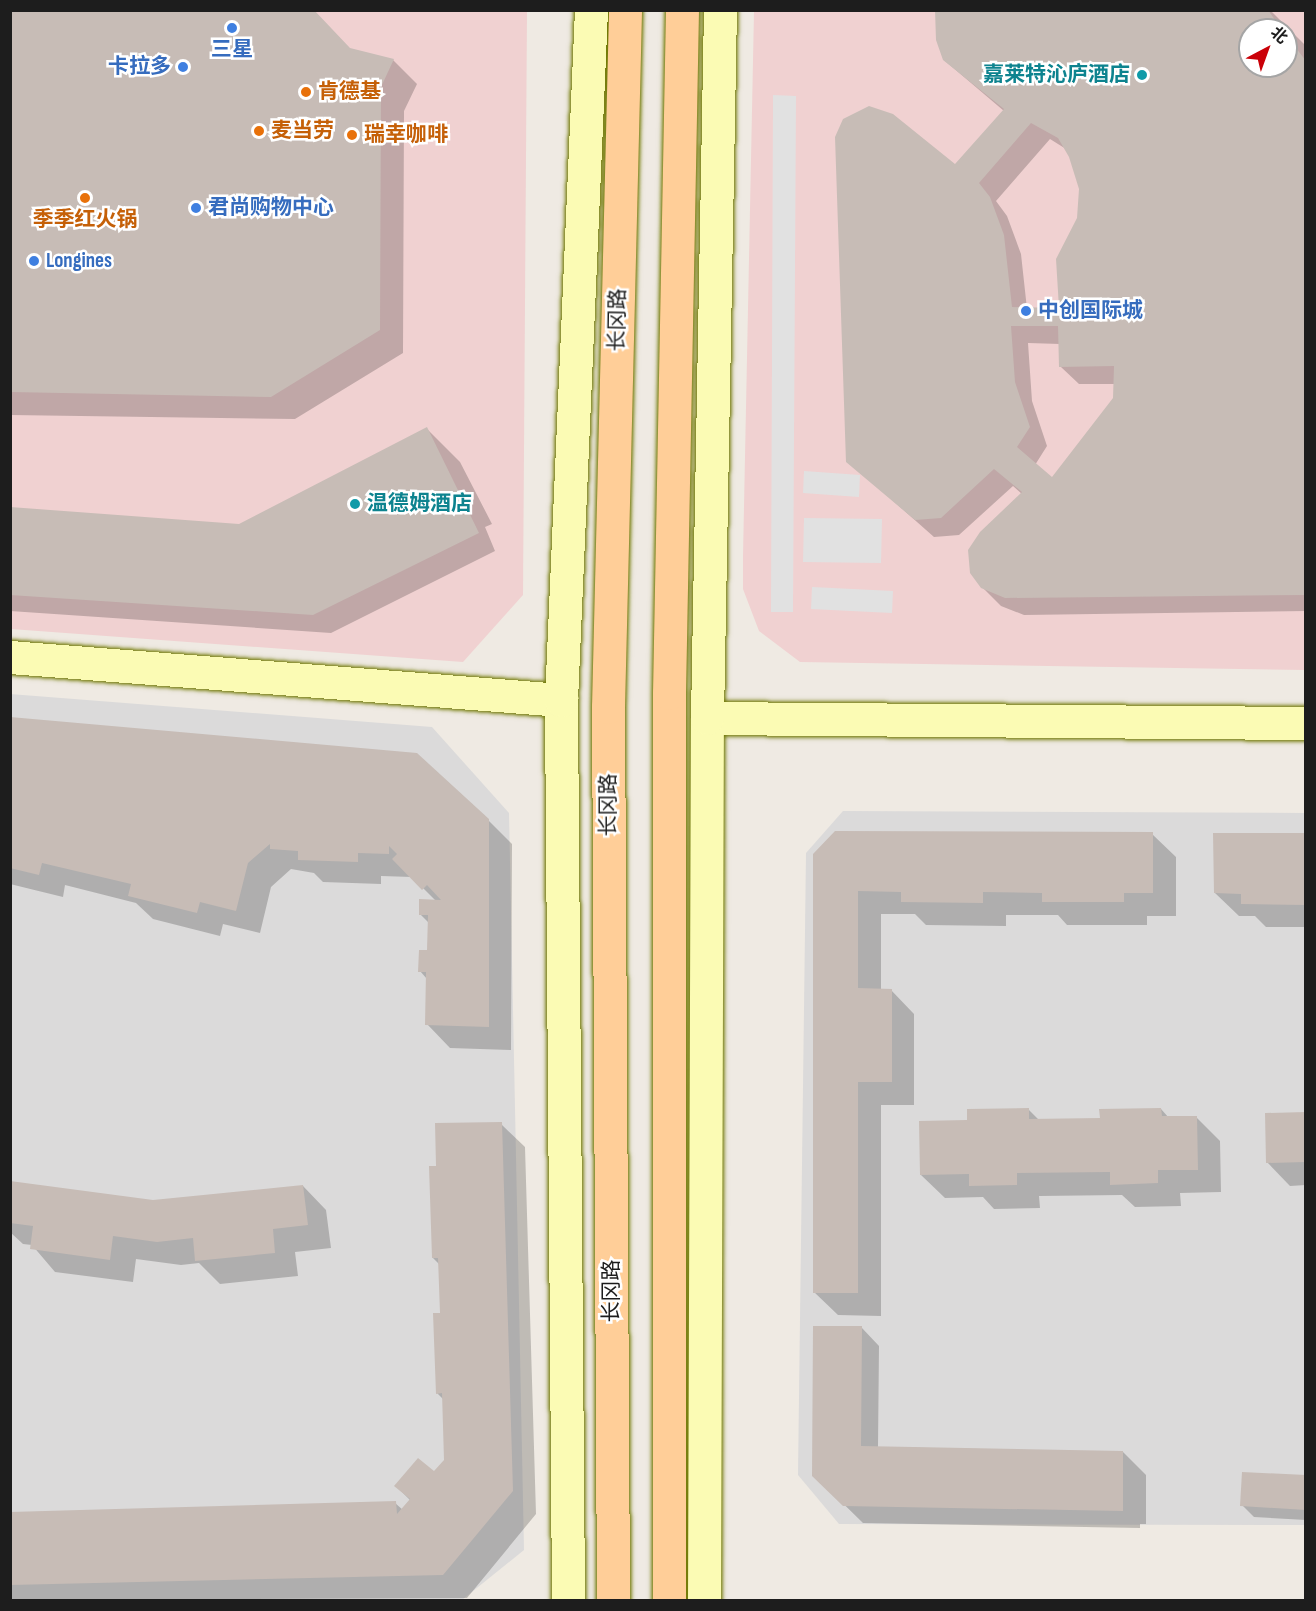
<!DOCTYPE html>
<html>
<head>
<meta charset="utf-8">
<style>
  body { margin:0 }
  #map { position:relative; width:1316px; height:1611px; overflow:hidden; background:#efeae3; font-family:"Sofia Sans Condensed","Noto Sans SC",sans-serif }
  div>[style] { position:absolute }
  .residential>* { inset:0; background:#dbdada }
  .commercial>* { inset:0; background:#f0d1d1 }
  .parking>* { inset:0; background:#e1e1e1 }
  .shadow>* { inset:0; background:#0003 }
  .building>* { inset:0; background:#c7bcb6 }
  .roads { filter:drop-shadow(0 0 2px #6f7701) drop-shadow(0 0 2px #6f7701) }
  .secondary>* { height:33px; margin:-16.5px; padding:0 16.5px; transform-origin:16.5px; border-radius:16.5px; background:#fbfbb4 }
  .primary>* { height:33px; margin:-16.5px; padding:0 16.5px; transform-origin:16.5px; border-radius:16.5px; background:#ffce98 }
  .dots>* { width:16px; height:16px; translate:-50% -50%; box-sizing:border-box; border:3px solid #fff; border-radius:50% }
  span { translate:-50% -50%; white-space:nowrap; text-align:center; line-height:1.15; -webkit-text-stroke:5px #fff; paint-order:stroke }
  .shop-label { font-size:21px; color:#366cbe; font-weight:700 }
  .right { translate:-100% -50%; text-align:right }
  .left { translate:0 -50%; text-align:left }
  .culture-label { font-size:21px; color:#0d838f; font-weight:700 }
  .food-label { font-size:21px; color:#c56008; font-weight:700 }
  .street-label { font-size:21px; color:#1d1d1d }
  .frame { position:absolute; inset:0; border:12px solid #1d1d1d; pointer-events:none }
  .north { position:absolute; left:1238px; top:18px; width:60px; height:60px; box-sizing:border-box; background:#fff; border:2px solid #a5a5a5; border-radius:50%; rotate:41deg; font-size:16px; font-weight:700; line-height:24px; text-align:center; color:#1d1d1d }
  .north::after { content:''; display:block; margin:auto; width:21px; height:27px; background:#ca0008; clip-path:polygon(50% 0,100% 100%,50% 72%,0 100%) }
</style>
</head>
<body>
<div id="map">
  <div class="residential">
    <i style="clip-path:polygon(10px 694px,432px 727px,509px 813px,524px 1550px,462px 1600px,11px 1600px)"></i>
    <i style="clip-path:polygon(843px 811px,1305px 813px,1305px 1525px,839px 1524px,798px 1475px,806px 853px)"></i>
  </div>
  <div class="commercial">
    <i style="clip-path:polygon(10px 11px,527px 11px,523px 595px,463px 662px,11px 629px)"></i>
    <i style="clip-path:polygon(evenodd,754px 11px,1305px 11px,1305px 670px,800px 662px,759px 631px,743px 589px,743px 556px,754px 11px,1250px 30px,1286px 30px,1286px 66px,1250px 66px,1250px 30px)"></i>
  </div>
  <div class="parking">
    <i style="clip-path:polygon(773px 95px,796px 96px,793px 612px,771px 612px)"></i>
    <i style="clip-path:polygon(804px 471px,860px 475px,859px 497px,803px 493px)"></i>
    <i style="clip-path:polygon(804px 518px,882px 519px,881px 563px,803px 562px)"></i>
    <i style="clip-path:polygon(812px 587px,893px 591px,892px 613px,811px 609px)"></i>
  </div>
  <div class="shadow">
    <i style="clip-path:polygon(10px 10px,351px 50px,393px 60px,417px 84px,404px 111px,403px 353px,295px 419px,10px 415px)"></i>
    <i style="clip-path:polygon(evenodd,936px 10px,1270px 10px,1306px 46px,1306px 611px,1024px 615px,1001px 606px,982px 587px,1022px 494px,1013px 486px,959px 535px,934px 537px,848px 461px,955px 166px,1004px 111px,944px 60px,936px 10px,1250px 30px,1286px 30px,1286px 66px,1250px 66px,1250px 30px,936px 10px,1050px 139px,1066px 149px,1070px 157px,1080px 188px,1079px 218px,1061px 310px,1027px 309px,1021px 254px,1007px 216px,996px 201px,1050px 139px,936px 10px,1028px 343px,1060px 344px,1061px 367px,1079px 384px,1115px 384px,1114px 399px,1052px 479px,1035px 465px,1047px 446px,1032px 401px,1028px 343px)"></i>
    <i style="clip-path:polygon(427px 429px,460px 462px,492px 524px,485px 527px,495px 551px,331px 633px,10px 611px,10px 508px,239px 525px)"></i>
    <i style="clip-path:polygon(10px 718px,488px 820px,512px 844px,511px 1050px,450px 1048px,427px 1024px,427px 979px,420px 971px,428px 952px,429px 923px,420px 914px,436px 901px,412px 877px,381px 876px,381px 884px,323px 882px,314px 873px,291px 869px,271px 887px,260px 933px,223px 924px,220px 936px,153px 919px,136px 903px,65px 885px,63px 897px,10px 884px)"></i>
    <i style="clip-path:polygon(1152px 834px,1176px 857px,1176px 916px,1147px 916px,1147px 925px,1067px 925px,1058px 915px,1006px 915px,1006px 926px,926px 925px,915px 914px,881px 914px,881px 990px,891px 990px,914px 1014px,914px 1105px,881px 1105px,881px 1316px,838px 1315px,814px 1292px,814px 855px)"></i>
    <i style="clip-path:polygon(1306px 834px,1306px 927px,1266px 927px,1255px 916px,1239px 916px,1215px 893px)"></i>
    <i style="clip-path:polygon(1161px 1109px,1169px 1118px,1196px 1117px,1220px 1141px,1221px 1192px,1180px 1193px,1181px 1206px,1135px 1207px,1122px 1195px,1039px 1196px,1040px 1208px,994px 1209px,983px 1197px,945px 1198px,921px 1175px,969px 1122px,1029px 1110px,1039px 1120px,1101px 1119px)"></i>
    <i style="clip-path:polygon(1306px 1114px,1306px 1185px,1290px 1186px,1267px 1162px)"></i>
    <i style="clip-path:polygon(501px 1124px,525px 1147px,536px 1514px,467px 1598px,10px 1600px,10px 1513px,395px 1503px,403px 1510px,411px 1501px,396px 1486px,435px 1473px,446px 1460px,444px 1400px,437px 1393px,442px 1314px,440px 1265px,433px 1258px,437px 1167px)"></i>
    <i style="clip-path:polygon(10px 1183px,153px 1202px,303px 1186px,326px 1210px,331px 1248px,295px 1252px,298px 1276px,220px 1284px,199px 1263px,181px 1265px,136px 1259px,133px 1282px,55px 1272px,32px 1245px,23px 1244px,10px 1232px)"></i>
    <i style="clip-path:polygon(862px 1328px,879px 1346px,878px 1447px,1123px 1452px,1146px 1475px,1146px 1524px,1140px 1524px,1140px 1528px,863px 1523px,814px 1475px)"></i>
    <i style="clip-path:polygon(1306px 1477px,1306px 1520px,1254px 1517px,1242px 1505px)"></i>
  </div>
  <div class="building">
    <i style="clip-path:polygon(10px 10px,314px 10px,350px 48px,394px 59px,381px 87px,380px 330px,271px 397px,10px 392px)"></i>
    <i style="clip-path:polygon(evenodd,935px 10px,1268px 10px,1282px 30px,1250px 30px,1250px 66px,1286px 66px,1286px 35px,1306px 61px,1306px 595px,1005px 598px,981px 588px,970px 573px,968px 550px,980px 532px,1022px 492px,994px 469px,941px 518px,915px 520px,846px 462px,835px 137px,843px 119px,869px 106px,893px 114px,955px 164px,1004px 109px,943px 60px,936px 40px,935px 10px,1031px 123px,1058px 138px,1069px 157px,1079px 189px,1077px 218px,1056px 259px,1059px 308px,1012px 307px,1004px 235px,990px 197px,979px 183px,1031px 123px,935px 10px,1011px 326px,1058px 326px,1059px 367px,1114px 366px,1113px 398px,1052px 477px,1017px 447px,1030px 427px,1015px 382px,1011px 326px)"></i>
    <i style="clip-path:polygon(427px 427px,479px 533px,313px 615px,10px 595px,10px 507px,239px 524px)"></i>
    <i style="clip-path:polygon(10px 717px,417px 753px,489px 819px,489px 1027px,425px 1025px,426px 972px,418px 972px,419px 950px,427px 950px,428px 915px,419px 915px,419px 899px,441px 900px,427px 885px,422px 890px,392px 859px,397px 854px,389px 846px,389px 854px,358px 853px,358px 862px,298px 860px,298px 851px,270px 849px,270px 844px,248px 863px,236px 911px,200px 902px,197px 913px,128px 896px,131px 884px,42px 863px,39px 875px,10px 868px)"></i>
    <i style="clip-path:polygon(835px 831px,1153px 832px,1153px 893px,1124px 893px,1124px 902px,1042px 902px,1042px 893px,983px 892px,983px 903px,901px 902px,901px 892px,858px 891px,858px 988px,892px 989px,892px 1082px,858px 1082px,858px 1293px,813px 1293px,813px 854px)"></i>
    <i style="clip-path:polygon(1213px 833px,1306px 833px,1306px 905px,1241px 904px,1241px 894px,1214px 893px)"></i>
    <i style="clip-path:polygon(1029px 1108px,1029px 1119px,1100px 1118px,1099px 1109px,1161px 1108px,1162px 1116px,1197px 1116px,1198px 1170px,1158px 1170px,1158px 1183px,1110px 1185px,1110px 1172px,1017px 1173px,1017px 1185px,969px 1186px,969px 1174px,920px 1175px,919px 1121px,967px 1120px,967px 1109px)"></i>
    <i style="clip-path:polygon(1306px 1112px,1306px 1162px,1266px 1163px,1265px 1113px)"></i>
    <i style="clip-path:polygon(502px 1122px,513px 1491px,443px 1575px,10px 1585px,10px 1512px,396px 1501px,397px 1514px,410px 1499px,394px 1486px,418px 1458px,434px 1471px,444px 1460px,442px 1393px,436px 1394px,433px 1313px,440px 1313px,438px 1258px,432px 1258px,429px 1166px,436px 1166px,435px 1123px)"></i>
    <i style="clip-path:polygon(10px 1181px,153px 1200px,303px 1185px,308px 1225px,273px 1229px,275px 1253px,195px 1261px,193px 1238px,157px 1242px,113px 1236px,110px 1260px,30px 1249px,33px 1226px,10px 1223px)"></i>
    <i style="clip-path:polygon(813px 1326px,862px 1326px,861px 1446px,1123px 1451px,1123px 1511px,843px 1506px,812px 1476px)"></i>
    <i style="clip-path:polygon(1242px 1472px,1306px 1475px,1306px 1510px,1240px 1506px)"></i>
  </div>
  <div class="roads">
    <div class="secondary">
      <i style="left:10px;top:657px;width:553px;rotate:4.46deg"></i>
      <i style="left:707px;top:718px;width:599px;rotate:0.48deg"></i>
      <i style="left:568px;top:1600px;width:900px;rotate:-90.45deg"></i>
      <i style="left:561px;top:700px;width:691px;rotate:-87.51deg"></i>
      <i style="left:704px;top:1600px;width:882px;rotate:-89.81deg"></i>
      <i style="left:707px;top:718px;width:708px;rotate:-88.95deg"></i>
    </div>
    <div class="primary">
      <i style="left:613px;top:1600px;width:893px;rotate:-90.32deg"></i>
      <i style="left:608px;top:707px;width:697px;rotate:-88.6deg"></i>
      <i style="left:669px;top:1600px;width:907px;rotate:-90deg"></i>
      <i style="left:669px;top:693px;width:683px;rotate:-88.91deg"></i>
    </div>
  </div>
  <div class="dots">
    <i style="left:232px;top:28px;background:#3f7fe0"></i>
    <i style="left:183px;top:67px;background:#3f7fe0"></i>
    <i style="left:1142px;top:75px;background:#0f9aa8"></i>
    <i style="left:306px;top:92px;background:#e8710a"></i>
    <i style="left:259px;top:131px;background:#e8710a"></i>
    <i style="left:352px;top:135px;background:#e8710a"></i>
    <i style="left:85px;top:198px;background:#e8710a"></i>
    <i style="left:196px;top:208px;background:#3f7fe0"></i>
    <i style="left:34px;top:261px;background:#3f7fe0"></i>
    <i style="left:1026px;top:311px;background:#3f7fe0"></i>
    <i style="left:355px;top:504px;background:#0f9aa8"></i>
  </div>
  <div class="shop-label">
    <span style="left:232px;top:50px">三星</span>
    <span class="right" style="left:171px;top:67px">卡拉多</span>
    <span class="left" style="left:208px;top:208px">君尚购物中心</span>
    <span class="left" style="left:46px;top:261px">Longines</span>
    <span class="left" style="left:1038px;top:311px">中创国际城</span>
  </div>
  <div class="culture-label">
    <span class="right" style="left:1130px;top:75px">嘉莱特沁庐酒店</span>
    <span class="left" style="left:367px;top:504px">温德姆酒店</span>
  </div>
  <div class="food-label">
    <span class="left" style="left:318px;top:92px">肯德基</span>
    <span class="left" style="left:271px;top:131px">麦当劳</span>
    <span class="left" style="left:364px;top:135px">瑞幸咖啡</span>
    <span style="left:85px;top:220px">季季红火锅</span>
  </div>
  <div class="street-label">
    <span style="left:618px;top:320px;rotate:-89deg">长冈路</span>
    <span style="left:609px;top:805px;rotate:-90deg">长冈路</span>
    <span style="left:612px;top:1291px;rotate:-90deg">长冈路</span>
  </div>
  <div class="frame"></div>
  <div class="north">北</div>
</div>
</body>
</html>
